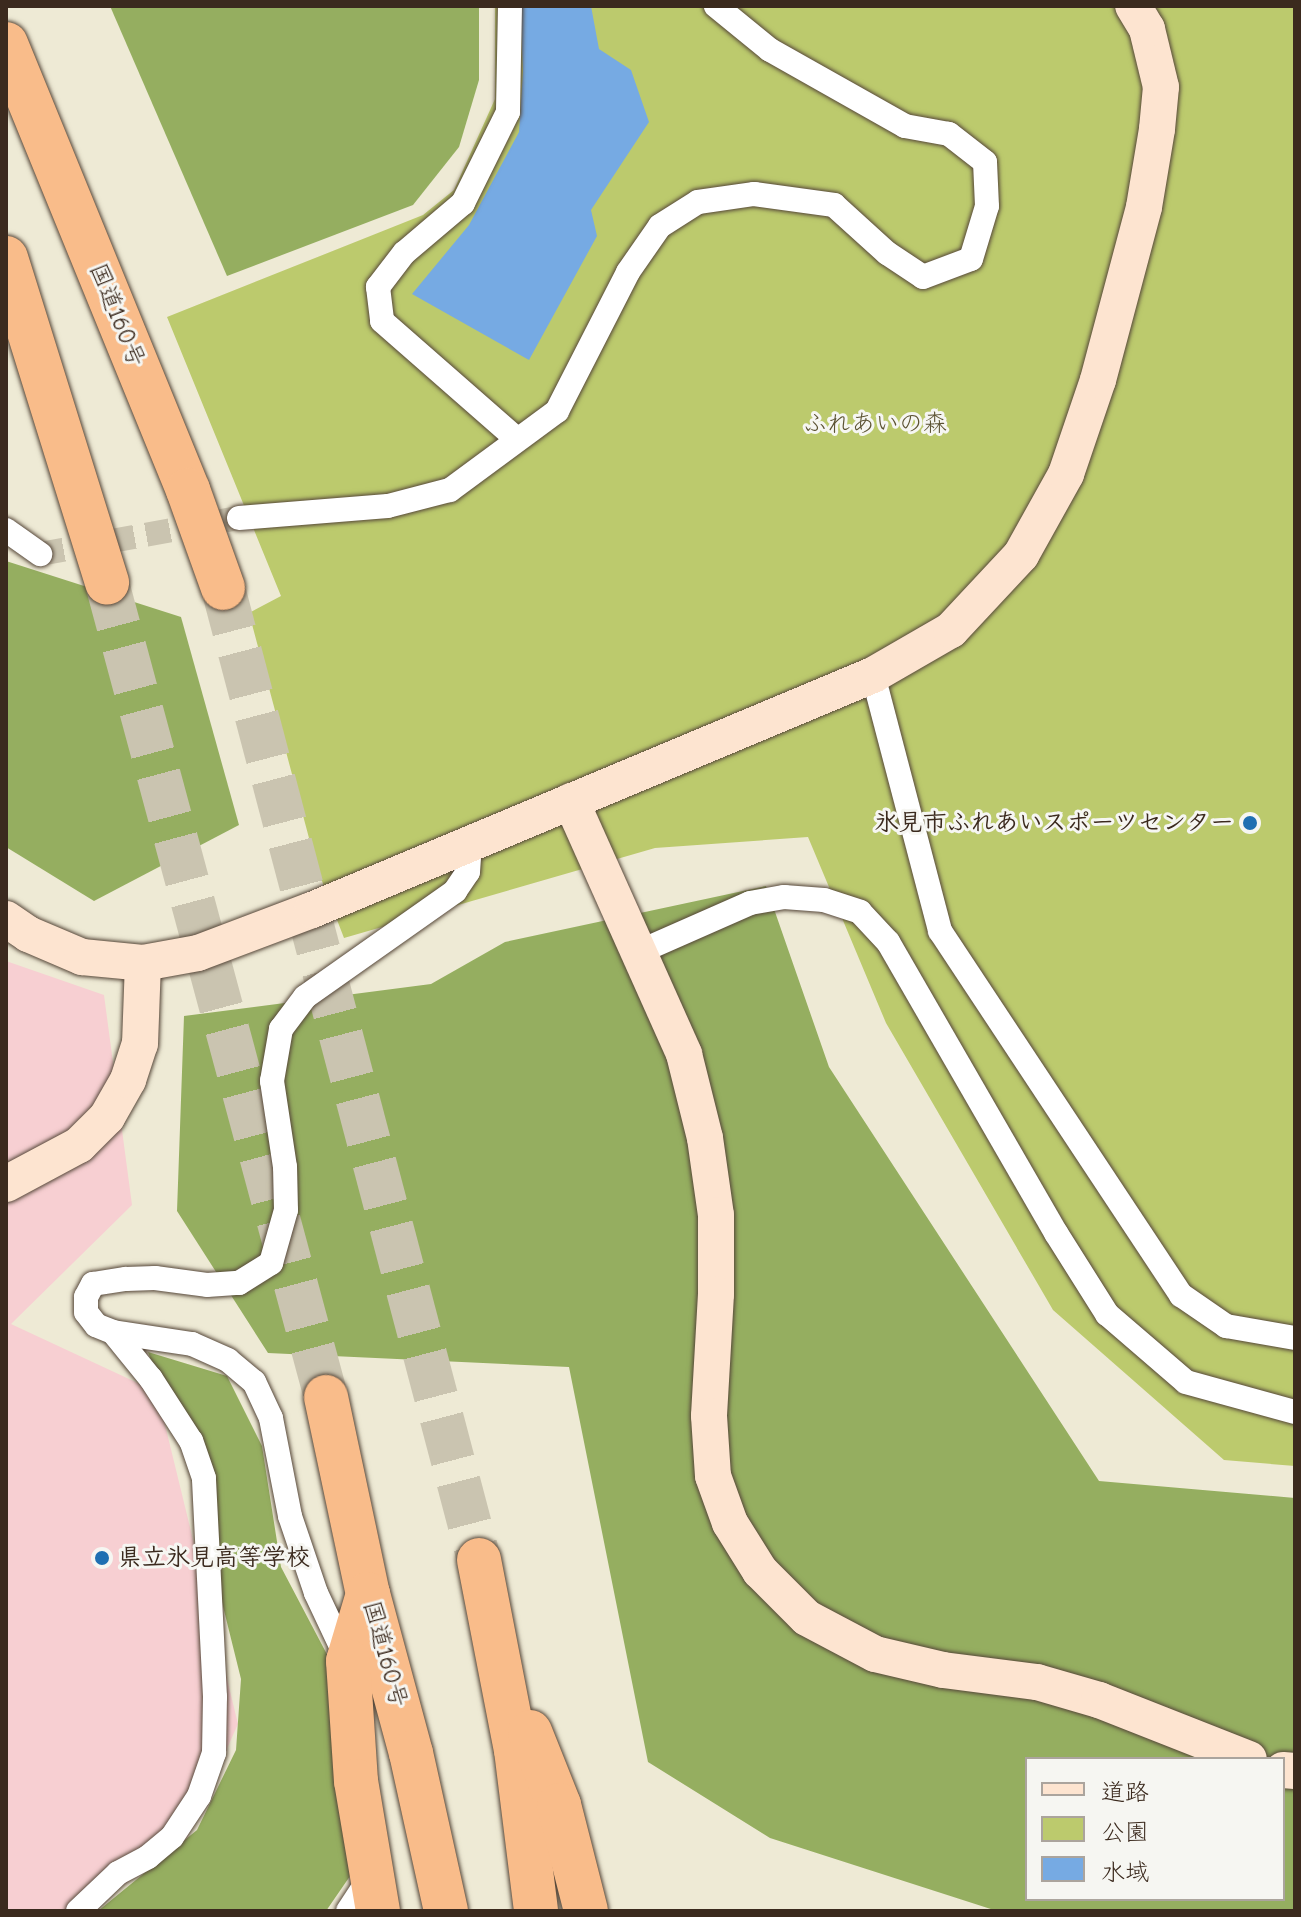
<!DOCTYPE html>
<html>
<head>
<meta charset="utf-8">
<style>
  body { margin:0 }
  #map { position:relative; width:1301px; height:1917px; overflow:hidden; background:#eeead5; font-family:"Comic Neue","Klee One",sans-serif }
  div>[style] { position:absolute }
  .built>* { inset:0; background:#f7cfd2 }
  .green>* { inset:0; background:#bcca6d }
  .forest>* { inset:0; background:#95ae60 }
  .water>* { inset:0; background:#76aae3 }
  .street-tunnel>* { height:24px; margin-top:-12px; transform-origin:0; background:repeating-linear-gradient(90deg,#cac4b0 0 24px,transparent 0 36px) }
  .highway-tunnel>* { height:44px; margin-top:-22px; transform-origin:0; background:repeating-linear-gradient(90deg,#cac4b0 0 44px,transparent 0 66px) }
  .roads { filter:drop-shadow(0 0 2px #564739) drop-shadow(0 0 2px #564739) }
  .street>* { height:24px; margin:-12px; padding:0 12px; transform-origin:12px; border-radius:12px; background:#fff }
  .secondary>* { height:36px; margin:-18px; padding:0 18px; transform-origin:18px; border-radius:18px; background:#fde4d0 }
  .highway>* { height:44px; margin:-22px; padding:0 22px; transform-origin:22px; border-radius:22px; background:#f9bc8a }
  .dots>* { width:22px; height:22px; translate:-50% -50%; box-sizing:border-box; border:4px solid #f6f6f2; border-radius:50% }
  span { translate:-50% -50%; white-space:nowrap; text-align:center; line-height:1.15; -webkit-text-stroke:6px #f6f6f2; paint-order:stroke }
  .street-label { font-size:24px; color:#3b2a1e }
  .park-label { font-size:24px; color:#5b5232 }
  .poi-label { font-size:24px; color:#3b2a1e; font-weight:700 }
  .right { translate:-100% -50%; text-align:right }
  .left { translate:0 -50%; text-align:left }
  .frame { position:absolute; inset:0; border:8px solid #3b2a1e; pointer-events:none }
  .legend { position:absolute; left:1025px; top:1757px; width:260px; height:144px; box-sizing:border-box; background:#f6f6f2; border:2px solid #aba49d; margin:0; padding:10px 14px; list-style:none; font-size:24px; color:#3b2a1e }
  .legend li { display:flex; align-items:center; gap:16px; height:40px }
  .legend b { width:40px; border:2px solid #aba49d }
</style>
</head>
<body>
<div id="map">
  <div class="built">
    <i style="clip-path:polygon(6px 961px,104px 995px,132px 1205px,11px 1324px,157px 1392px,238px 1724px,185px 1842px,86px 1911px,6px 1911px)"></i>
  </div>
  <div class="green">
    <i style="clip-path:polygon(495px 6px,1295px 6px,1295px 1466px,1224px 1460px,1053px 1310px,886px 1023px,808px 837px,655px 848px,344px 938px,317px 868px,249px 613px,281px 596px,167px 317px,423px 215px,454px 190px,495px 99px)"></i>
  </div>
  <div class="forest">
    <i style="clip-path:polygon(110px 6px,479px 6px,479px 80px,459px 147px,413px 205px,227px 276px)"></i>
    <i style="clip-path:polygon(6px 561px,181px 617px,239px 825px,94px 901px,6px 847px)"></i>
    <i style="clip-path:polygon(evenodd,766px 886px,829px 1067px,1099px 1481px,1295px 1498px,1295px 1911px,997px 1911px,770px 1838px,648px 1762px,569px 1367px,268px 1353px,177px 1211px,184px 1016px,431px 984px,505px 942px,766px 886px,1027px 1759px,1283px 1759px,1283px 1899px,1027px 1899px,1027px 1759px)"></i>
    <i style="clip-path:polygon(148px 1352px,227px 1376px,262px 1446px,281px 1567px,331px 1662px,357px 1866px,326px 1911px,98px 1911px,197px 1830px,236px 1750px,241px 1679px,189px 1469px)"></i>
  </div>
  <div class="water">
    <i style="clip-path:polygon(520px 6px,591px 6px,599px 49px,631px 70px,649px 122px,591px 210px,597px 236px,529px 360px,412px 294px,469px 225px,519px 132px,523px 71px)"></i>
  </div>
  <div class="street-tunnel">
    <i style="left:40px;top:554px;width:202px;rotate:-10.3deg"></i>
  </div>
  <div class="highway-tunnel">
    <i style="left:107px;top:583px;width:843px;rotate:74.94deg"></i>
    <i style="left:223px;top:588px;width:1005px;rotate:75.24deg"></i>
  </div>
  <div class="roads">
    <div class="street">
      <i style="left:510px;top:6px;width:106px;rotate:91.1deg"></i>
      <i style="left:508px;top:112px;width:102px;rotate:116.3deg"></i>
      <i style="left:463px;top:203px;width:77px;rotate:139.7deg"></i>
      <i style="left:404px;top:253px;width:43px;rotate:127.4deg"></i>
      <i style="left:378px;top:287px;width:34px;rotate:83deg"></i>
      <i style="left:382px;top:321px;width:179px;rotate:41.2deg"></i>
      <i style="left:239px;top:518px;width:149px;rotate:-4.6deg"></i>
      <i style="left:388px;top:506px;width:64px;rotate:-14.5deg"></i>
      <i style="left:450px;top:490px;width:133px;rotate:-36.4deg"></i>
      <i style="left:557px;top:411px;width:156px;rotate:-62.9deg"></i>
      <i style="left:628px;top:272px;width:56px;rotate:-55.2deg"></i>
      <i style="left:660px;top:226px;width:45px;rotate:-32.3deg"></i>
      <i style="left:698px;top:202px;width:57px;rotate:-8.1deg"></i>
      <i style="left:754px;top:194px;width:81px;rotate:7.8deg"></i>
      <i style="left:834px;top:205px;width:72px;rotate:42.2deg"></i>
      <i style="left:887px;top:253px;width:43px;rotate:33.7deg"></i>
      <i style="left:923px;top:277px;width:51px;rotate:-20.6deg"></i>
      <i style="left:971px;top:259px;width:55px;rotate:-73.2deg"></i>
      <i style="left:987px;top:206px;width:44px;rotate:-92.6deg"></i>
      <i style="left:985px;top:162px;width:46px;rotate:-142.1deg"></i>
      <i style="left:949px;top:134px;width:45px;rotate:-169.7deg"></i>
      <i style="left:905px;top:126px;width:155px;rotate:-150.6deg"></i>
      <i style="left:770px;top:50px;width:70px;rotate:-140.8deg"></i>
      <i style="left:6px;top:530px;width:42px;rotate:35.2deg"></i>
      <i style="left:873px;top:675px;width:265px;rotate:75.3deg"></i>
      <i style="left:940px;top:931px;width:437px;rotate:56.5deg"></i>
      <i style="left:1181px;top:1295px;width:55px;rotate:34.6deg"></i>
      <i style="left:1226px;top:1326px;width:70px;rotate:9.9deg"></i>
      <i style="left:639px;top:952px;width:121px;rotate:-23.8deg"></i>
      <i style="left:750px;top:903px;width:35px;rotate:-10deg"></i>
      <i style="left:784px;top:897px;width:40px;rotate:4.3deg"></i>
      <i style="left:824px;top:900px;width:38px;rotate:18deg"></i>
      <i style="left:860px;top:912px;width:41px;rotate:47deg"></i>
      <i style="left:888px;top:942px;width:336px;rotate:60deg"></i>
      <i style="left:1056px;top:1233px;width:96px;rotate:57.8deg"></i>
      <i style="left:1107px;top:1314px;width:104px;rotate:40.7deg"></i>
      <i style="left:1186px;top:1382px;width:113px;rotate:15.4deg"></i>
      <i style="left:347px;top:1659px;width:73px;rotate:-115.2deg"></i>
      <i style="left:316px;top:1593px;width:81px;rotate:-108.7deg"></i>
      <i style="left:290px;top:1516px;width:100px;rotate:-101deg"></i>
      <i style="left:271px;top:1418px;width:40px;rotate:-115deg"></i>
      <i style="left:254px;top:1382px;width:34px;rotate:-140deg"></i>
      <i style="left:228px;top:1360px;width:39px;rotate:-156deg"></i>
      <i style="left:192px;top:1344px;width:80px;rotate:-171.4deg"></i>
      <i style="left:113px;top:1332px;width:18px;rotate:-158deg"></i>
      <i style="left:96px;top:1325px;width:16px;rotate:-128deg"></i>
      <i style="left:86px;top:1312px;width:15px;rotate:-90deg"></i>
      <i style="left:86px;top:1297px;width:15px;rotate:-62deg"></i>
      <i style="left:93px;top:1284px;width:33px;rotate:-9deg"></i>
      <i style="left:126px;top:1279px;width:29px;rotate:-2deg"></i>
      <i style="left:155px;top:1278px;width:52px;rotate:7.7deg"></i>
      <i style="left:207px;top:1285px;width:32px;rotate:-4deg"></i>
      <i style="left:239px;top:1283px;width:38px;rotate:-32deg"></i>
      <i style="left:271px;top:1263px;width:55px;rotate:-74.2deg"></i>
      <i style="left:286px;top:1210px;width:43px;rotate:-91.3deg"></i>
      <i style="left:285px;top:1167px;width:87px;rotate:-98.6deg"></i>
      <i style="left:272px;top:1081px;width:53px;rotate:-80.2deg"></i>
      <i style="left:281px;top:1029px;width:40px;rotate:-53deg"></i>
      <i style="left:305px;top:997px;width:184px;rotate:-35.2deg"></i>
      <i style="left:455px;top:891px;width:23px;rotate:-56deg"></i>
      <i style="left:468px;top:872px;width:30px;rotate:-86deg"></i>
      <i style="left:78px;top:1911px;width:55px;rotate:-43.5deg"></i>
      <i style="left:118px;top:1873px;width:34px;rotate:-28deg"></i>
      <i style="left:148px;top:1857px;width:31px;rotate:-40deg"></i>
      <i style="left:172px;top:1837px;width:49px;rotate:-56.6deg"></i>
      <i style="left:199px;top:1796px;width:46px;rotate:-70.8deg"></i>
      <i style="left:214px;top:1753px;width:56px;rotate:-89deg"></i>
      <i style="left:215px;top:1697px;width:219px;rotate:-92.9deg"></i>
      <i style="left:204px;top:1478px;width:39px;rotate:-109deg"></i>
      <i style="left:191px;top:1441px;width:74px;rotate:-122.8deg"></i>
      <i style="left:151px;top:1379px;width:60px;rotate:-129deg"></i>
      <i style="left:348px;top:1911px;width:42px;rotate:-56.7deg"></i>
    </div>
    <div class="secondary">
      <i style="left:571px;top:801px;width:277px;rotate:65.9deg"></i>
      <i style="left:684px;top:1054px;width:87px;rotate:76deg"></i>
      <i style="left:705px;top:1138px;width:78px;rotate:81.9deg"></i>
      <i style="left:716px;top:1215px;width:79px;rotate:90deg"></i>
      <i style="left:716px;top:1294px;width:122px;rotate:93.3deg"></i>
      <i style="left:709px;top:1416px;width:60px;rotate:86.2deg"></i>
      <i style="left:713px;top:1476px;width:50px;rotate:70.1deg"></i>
      <i style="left:730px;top:1523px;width:57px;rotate:58deg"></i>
      <i style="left:760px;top:1571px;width:66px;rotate:45deg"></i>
      <i style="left:807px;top:1618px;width:77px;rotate:27.9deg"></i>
      <i style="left:875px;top:1654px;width:70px;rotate:13.2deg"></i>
      <i style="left:943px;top:1670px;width:95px;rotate:7.3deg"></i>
      <i style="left:1037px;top:1682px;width:65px;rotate:16.2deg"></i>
      <i style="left:1099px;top:1700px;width:161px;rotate:21.5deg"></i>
      <i style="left:6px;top:919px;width:27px;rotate:34deg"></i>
      <i style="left:28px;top:934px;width:59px;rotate:23.1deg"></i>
      <i style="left:82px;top:957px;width:61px;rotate:5.6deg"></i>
      <i style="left:143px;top:963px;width:56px;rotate:-10.3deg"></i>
      <i style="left:198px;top:953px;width:122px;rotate:-20.7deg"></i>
      <i style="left:312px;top:910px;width:608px;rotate:-22.73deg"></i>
      <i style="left:873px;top:675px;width:90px;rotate:-30deg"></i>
      <i style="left:951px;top:630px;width:103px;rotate:-47deg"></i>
      <i style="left:1021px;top:555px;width:93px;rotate:-60.9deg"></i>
      <i style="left:1066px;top:474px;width:99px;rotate:-71.2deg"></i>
      <i style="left:1098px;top:380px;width:179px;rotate:-75.1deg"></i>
      <i style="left:1144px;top:207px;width:79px;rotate:-80.5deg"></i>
      <i style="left:1157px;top:129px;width:42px;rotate:-84.6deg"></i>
      <i style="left:1161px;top:87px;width:60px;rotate:-103.6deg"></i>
      <i style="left:1147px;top:29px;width:27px;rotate:-121deg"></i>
      <i style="left:6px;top:1184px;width:83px;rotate:-28.1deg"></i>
      <i style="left:79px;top:1145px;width:40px;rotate:-45deg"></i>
      <i style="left:107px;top:1117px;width:43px;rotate:-60.4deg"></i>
      <i style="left:128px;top:1080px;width:38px;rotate:-72deg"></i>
      <i style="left:140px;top:1044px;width:81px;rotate:-87.9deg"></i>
      <i style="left:1283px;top:1770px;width:12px;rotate:5deg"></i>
    </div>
    <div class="highway">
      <i style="left:6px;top:44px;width:482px;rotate:67.8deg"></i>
      <i style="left:188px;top:490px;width:104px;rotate:70.3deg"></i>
      <i style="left:6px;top:258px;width:340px;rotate:72.7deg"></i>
      <i style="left:326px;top:1397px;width:201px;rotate:78deg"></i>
      <i style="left:368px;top:1594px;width:165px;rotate:74.9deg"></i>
      <i style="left:411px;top:1753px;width:162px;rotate:77.5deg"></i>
      <i style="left:479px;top:1560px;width:194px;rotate:79deg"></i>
      <i style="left:516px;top:1750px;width:162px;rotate:82.9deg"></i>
      <i style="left:368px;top:1594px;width:70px;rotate:106.6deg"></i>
      <i style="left:348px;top:1661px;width:120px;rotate:86.2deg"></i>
      <i style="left:356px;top:1781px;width:132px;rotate:80.4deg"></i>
      <i style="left:530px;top:1732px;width:79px;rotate:68.3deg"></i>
      <i style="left:559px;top:1805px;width:109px;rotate:75.7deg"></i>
    </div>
  </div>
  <div class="dots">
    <i style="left:1250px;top:823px;background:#1f6fb2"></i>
    <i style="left:102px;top:1558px;background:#1f6fb2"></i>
  </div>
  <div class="street-label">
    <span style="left:117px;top:315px;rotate:68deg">国道160号</span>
    <span style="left:385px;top:1654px;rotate:75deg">国道160号</span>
  </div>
  <div class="park-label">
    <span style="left:875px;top:424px">ふれあいの森</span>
  </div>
  <div class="poi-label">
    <span class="right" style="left:1234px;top:823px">氷見市ふれあいスポーツセンター</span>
    <span class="left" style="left:118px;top:1558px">県立氷見高等学校</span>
  </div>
  <div class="frame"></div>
  <ul class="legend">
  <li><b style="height:10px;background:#fde4d0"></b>道路</li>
  <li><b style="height:22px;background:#bcca6d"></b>公園</li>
  <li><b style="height:22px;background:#76aae3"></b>水域</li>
  </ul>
</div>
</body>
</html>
